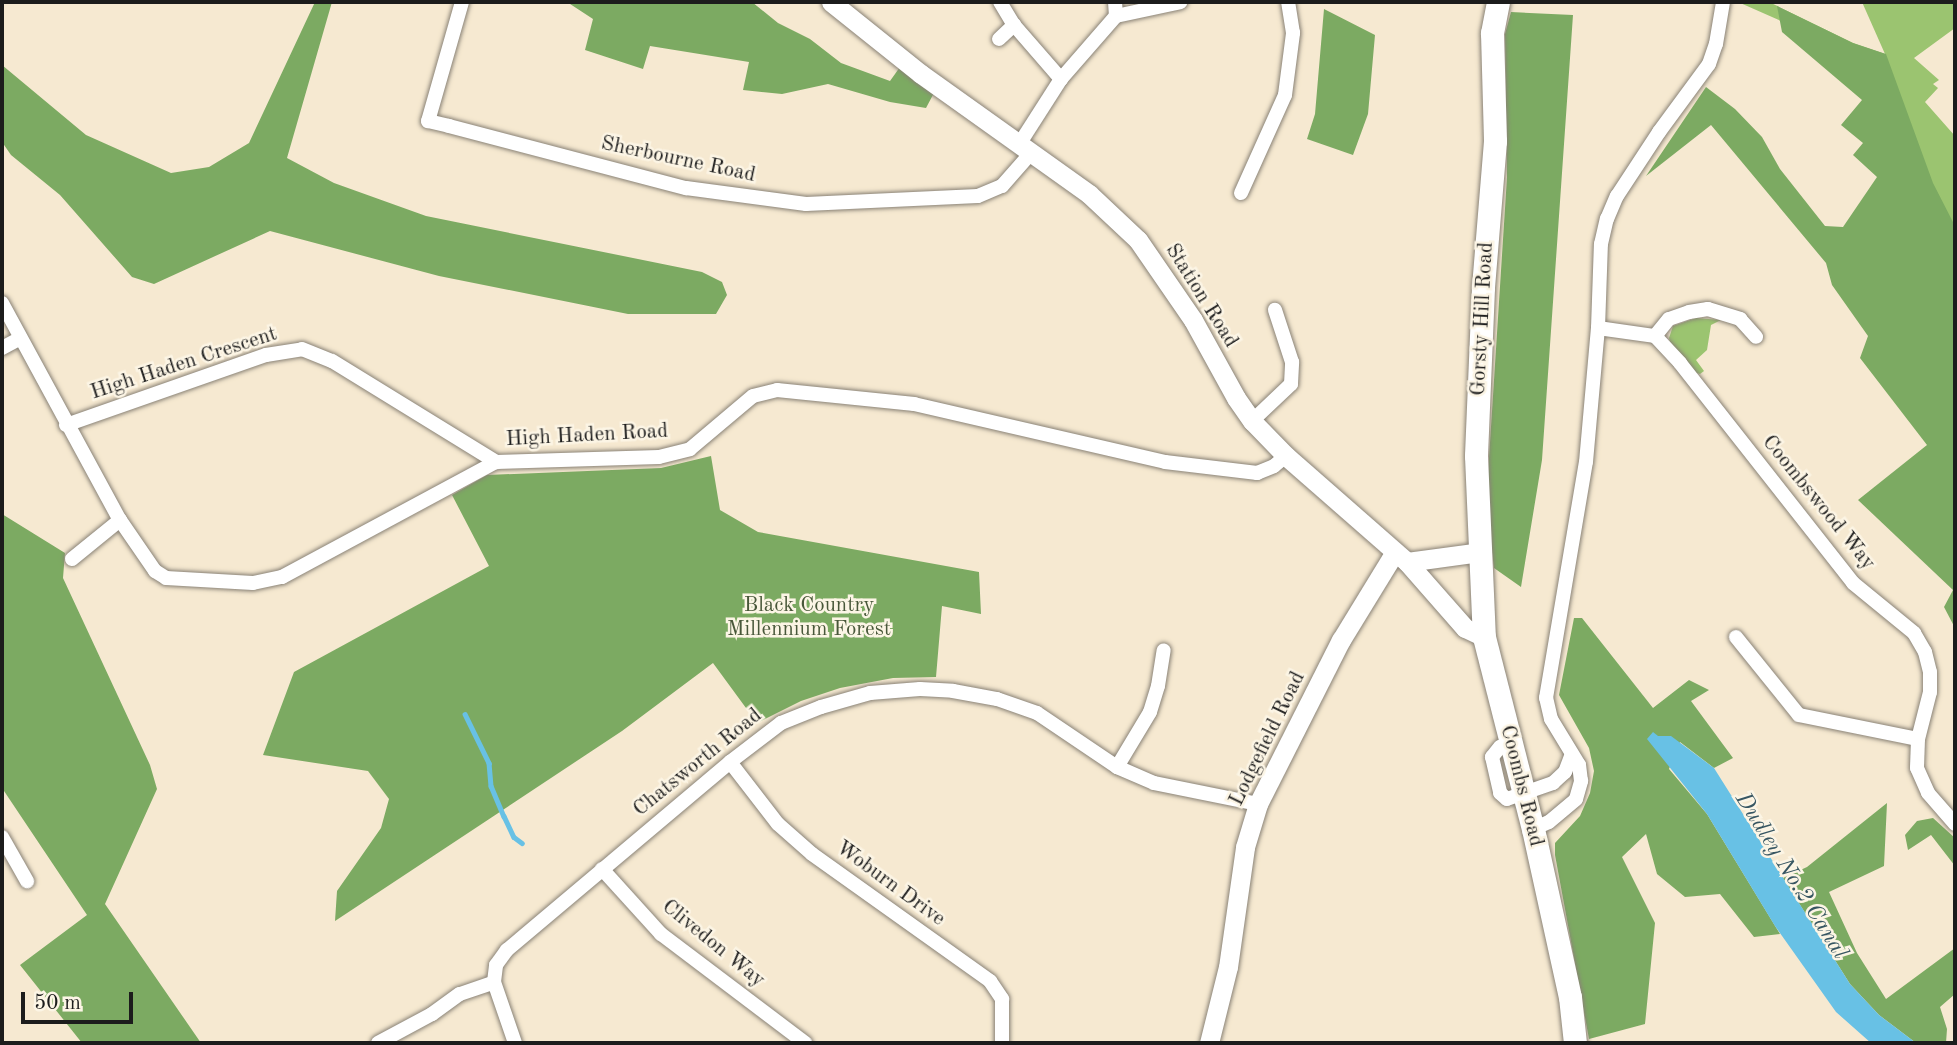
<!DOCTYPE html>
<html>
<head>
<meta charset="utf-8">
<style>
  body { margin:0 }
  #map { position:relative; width:1957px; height:1045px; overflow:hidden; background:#f6e9d1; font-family:"Old Standard TT",serif }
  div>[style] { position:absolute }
  .green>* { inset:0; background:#9bc470 }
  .forest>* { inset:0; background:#7caa62 }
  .water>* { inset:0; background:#68c1e5 }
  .stream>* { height:4.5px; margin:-2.25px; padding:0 2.25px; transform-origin:2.25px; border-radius:2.25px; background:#68c1e5 }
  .roads { filter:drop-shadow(0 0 2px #898276) drop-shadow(0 0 2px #898276) }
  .minor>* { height:14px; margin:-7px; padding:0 7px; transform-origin:7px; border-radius:7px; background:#fff }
  .tertiary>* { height:19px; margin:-9.5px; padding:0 9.5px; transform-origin:9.5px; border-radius:9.5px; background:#fff }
  .primary>* { height:23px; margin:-11.5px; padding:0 11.5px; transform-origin:11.5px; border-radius:11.5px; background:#fff }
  span { translate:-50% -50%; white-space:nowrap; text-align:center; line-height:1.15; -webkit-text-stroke:5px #fcf5e5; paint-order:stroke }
  .street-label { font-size:21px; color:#1c1c1c }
  .park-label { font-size:21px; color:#485739 }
  .water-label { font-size:23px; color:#375662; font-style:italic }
  .frame { position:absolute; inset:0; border:4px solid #1c1c1c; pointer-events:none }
  .scale { position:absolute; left:21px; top:992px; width:112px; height:32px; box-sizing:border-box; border:4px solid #1c1c1c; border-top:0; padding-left:9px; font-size:21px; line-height:24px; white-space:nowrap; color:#1c1c1c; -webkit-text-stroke:5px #fcf5e5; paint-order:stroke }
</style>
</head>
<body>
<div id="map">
  <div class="green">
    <i style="clip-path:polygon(1738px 2px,1769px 2px,1853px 43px,1885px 54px,1862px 2px,1951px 2px,1955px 6px,1955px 28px,1914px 58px,1939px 80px,1933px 84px,1938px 88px,1925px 102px,1955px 136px,1955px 387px,1889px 122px,1808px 33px)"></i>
    <i style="clip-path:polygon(1696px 318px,1721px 320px,1711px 325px,1707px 350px,1696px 360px,1704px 371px,1700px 374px,1694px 372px,1671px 345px,1669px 338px,1673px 326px)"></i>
  </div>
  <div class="forest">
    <i style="clip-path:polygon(315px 2px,332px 2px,287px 158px,334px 183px,426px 216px,702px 272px,722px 282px,727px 295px,716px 314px,628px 314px,439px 276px,270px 231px,154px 284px,132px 277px,60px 195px,11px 155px,2px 142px,2px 65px,86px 135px,171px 173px,209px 167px,249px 143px)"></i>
    <i style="clip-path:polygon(567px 2px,752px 2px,778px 23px,810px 39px,841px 63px,890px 81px,900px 67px,935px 91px,926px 108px,890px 102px,828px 84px,782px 94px,743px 90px,749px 62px,650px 46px,643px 69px,585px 50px,593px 19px)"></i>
    <i style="clip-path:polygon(1777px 6px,1853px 43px,1886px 54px,1933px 183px,1955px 226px,1955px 628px,1944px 607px,1953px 590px,1858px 500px,1927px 445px,1860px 358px,1868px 336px,1832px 285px,1826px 263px,1711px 125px,1646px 176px,1706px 87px,1735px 109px,1762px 137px,1780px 169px,1825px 226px,1843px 227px,1877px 177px,1853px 155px,1863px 143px,1841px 125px,1862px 100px,1782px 32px)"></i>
    <i style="clip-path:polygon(1324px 9px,1375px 35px,1368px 114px,1353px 155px,1307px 139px,1315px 114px)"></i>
    <i style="clip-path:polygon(1511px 12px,1573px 15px,1542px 460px,1521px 587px,1494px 568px,1486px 505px,1507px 177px,1505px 34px)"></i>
    <i style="clip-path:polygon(711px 456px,720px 510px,758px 532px,979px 572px,981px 614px,942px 606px,936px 677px,893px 678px,840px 688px,801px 701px,757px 723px,713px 663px,622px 731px,335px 921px,337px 891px,381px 828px,389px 799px,368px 771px,263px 755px,294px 672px,489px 566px,452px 495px,487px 475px,661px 468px)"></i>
    <i style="clip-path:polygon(2px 514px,65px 553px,63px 578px,150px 765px,157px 789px,105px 904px,201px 1043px,82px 1043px,20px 965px,87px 915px,2px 788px)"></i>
    <i style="clip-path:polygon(1574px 618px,1582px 618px,1653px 708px,1689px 680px,1709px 690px,1691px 701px,1733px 758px,1714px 768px,1680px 742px,1669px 769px,1707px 814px,1780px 934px,1754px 937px,1720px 894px,1685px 897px,1657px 874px,1646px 834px,1622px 857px,1655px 923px,1645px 1024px,1589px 1039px,1555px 855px,1555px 843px,1580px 816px,1590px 793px,1594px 771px,1589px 748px,1559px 695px)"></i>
    <i style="clip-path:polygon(1887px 803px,1884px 866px,1829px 892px,1857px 953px,1886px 999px,1955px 948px,1955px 994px,1940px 1007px,1947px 1029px,1946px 1043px,1916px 1043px,1879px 1015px,1850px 984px,1783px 878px,1807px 867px)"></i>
    <i style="clip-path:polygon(1933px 818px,1955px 838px,1955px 866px,1931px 835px,1908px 850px,1905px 835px,1917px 821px)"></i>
  </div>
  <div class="water">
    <i style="clip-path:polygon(1653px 732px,1658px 736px,1671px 736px,1714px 768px,1850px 984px,1879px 1015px,1916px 1043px,1871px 1043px,1836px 1012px,1775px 926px,1707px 814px,1647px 739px)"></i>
  </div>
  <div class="stream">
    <i style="left:465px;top:714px;width:55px;rotate:63.9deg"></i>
    <i style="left:489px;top:763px;width:23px;rotate:85deg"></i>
    <i style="left:491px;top:786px;width:33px;rotate:67deg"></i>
    <i style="left:504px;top:816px;width:23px;rotate:65deg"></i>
    <i style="left:514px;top:837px;width:10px;rotate:37deg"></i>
  </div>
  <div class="roads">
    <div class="minor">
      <i style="left:462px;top:2px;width:124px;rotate:105.9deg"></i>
      <i style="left:428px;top:121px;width:22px;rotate:13deg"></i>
      <i style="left:449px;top:126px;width:245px;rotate:14.7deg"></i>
      <i style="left:686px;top:188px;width:121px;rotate:7.6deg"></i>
      <i style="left:806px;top:204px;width:172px;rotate:-2.7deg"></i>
      <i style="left:978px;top:196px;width:26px;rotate:-23deg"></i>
      <i style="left:1002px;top:186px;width:45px;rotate:-48.6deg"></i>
      <i style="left:1000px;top:2px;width:27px;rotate:59deg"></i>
      <i style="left:1014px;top:25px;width:72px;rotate:49deg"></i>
      <i style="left:1116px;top:16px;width:66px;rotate:-12.2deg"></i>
      <i style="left:999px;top:39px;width:21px;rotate:-43deg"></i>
      <i style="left:1020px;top:143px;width:76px;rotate:-57.4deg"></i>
      <i style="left:1061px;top:79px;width:84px;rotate:-48.9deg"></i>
      <i style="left:1116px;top:16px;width:14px;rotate:-94deg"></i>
      <i style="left:1241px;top:193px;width:107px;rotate:-65.8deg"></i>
      <i style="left:1285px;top:95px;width:63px;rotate:-82.6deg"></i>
      <i style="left:1293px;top:33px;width:31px;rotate:-99deg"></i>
      <i style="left:2px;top:303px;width:247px;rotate:61.5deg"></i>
      <i style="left:120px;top:520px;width:62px;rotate:55.5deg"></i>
      <i style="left:155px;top:571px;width:13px;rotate:32deg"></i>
      <i style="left:166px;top:578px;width:87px;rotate:3.3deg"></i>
      <i style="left:253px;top:583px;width:30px;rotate:-12deg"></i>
      <i style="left:282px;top:577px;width:243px;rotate:-28.3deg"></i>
      <i style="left:496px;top:462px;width:163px;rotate:-1.8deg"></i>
      <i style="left:659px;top:457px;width:32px;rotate:-14deg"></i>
      <i style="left:690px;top:449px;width:82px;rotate:-40.1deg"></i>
      <i style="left:753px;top:396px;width:25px;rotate:-14deg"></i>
      <i style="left:777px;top:390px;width:138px;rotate:5.8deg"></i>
      <i style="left:914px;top:404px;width:258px;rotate:13deg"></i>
      <i style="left:1165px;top:462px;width:93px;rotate:6.8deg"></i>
      <i style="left:1257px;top:473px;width:18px;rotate:-22deg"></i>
      <i style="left:1274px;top:466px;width:16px;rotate:-40deg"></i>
      <i style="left:1598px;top:328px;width:58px;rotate:8deg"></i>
      <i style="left:1655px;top:336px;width:37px;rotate:47deg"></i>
      <i style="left:1680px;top:363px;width:280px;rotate:51.8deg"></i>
      <i style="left:1853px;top:583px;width:79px;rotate:39.3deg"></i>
      <i style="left:1914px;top:633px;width:22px;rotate:60deg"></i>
      <i style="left:1925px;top:652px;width:21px;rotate:76deg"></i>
      <i style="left:1930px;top:672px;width:20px;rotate:90deg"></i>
      <i style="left:1930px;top:692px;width:49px;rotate:104.3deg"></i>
      <i style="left:1918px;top:739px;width:29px;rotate:92deg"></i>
      <i style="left:1917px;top:768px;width:27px;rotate:66deg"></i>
      <i style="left:1928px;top:793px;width:41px;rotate:48.9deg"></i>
      <i style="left:1655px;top:336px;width:22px;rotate:-51deg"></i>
      <i style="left:1669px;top:319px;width:21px;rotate:-19deg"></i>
      <i style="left:1689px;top:312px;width:19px;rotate:-9deg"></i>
      <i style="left:1708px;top:309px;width:34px;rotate:17deg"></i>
      <i style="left:1740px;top:319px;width:24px;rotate:48deg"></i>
      <i style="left:2px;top:348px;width:21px;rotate:-28deg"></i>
      <i style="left:1252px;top:421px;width:54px;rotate:-43.5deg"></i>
      <i style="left:1291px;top:384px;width:22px;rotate:-87deg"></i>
      <i style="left:1292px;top:362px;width:55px;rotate:-108.1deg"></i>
      <i style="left:66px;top:425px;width:212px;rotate:-19.3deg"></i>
      <i style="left:266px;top:355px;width:36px;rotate:-9deg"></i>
      <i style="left:302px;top:349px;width:32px;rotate:22deg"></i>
      <i style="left:332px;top:361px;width:193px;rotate:31.6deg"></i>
      <i style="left:72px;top:559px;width:62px;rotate:-39.1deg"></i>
      <i style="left:1736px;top:637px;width:100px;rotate:51.1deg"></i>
      <i style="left:1799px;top:715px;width:121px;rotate:11.4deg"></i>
      <i style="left:1511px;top:744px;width:11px;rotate:165deg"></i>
      <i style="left:1500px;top:747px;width:13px;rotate:129deg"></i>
      <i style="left:1492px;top:757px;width:37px;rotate:77deg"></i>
      <i style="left:1500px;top:793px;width:9px;rotate:41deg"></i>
      <i style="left:1507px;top:799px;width:49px;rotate:-19.2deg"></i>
      <i style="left:1553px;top:783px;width:16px;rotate:-43deg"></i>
      <i style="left:1565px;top:772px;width:17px;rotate:-69deg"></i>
      <i style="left:730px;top:762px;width:78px;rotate:52.3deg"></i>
      <i style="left:778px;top:824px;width:45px;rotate:41.4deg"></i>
      <i style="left:812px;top:854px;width:219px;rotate:35.5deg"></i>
      <i style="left:990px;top:981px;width:22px;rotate:56deg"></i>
      <i style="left:1002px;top:999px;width:44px;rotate:90deg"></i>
      <i style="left:1117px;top:767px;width:64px;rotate:-59deg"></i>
      <i style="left:1150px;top:712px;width:27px;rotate:-73deg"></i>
      <i style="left:1158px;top:686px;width:36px;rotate:-81deg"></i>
      <i style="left:1533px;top:829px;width:17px;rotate:-24deg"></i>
      <i style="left:1549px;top:822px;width:35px;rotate:-40deg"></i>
      <i style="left:1576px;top:799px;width:19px;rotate:-74deg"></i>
      <i style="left:1581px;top:781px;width:16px;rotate:-97deg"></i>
      <i style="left:1579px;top:765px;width:54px;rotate:-121.3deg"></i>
      <i style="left:1551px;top:719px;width:22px;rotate:-103deg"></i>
      <i style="left:1546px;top:698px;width:239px;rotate:-80.4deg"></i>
      <i style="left:1586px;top:462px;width:135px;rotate:-84.9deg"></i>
      <i style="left:1598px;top:328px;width:84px;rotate:-88deg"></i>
      <i style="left:1601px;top:244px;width:26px;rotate:-77deg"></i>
      <i style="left:1607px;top:219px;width:25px;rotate:-67deg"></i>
      <i style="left:1617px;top:196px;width:77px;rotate:-56.7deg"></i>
      <i style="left:1659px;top:132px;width:84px;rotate:-53.7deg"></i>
      <i style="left:1709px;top:64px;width:21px;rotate:-71deg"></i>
      <i style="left:1716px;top:44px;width:43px;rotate:-80.5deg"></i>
      <i style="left:2px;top:837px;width:51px;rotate:60.4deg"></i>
      <i style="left:602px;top:869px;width:88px;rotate:47.8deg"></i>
      <i style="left:661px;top:934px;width:181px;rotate:37.1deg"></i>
      <i style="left:378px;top:1043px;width:61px;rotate:-28.2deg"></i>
      <i style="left:432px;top:1014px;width:34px;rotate:-36deg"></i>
      <i style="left:460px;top:994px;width:36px;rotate:-19deg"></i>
      <i style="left:515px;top:1043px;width:65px;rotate:-109deg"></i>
      <i style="left:494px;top:982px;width:17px;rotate:-83deg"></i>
      <i style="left:496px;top:965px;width:19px;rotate:-54deg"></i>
      <i style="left:507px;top:950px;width:292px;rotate:-40.1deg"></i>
      <i style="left:730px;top:762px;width:64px;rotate:-37.4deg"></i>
      <i style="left:781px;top:723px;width:43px;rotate:-21.8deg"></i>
      <i style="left:821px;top:707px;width:51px;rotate:-15.9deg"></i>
      <i style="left:870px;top:693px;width:50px;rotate:-4.6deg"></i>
      <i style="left:920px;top:689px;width:33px;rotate:3deg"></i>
      <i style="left:953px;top:691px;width:45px;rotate:10.3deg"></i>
      <i style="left:997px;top:699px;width:42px;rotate:19.3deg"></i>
      <i style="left:1037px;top:713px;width:97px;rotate:34deg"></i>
      <i style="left:1117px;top:767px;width:40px;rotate:23.4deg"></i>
      <i style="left:1154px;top:783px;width:106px;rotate:11.4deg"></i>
    </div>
    <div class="tertiary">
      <i style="left:831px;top:2px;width:115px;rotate:38.7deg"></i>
      <i style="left:921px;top:74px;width:206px;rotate:35.5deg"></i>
      <i style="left:1089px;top:194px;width:67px;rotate:43.2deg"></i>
      <i style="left:1138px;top:240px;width:97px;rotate:55.5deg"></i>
      <i style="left:1193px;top:320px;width:89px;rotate:61.1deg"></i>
      <i style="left:1236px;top:398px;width:28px;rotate:55deg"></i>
      <i style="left:1252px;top:421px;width:49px;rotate:45.8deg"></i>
      <i style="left:1286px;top:456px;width:161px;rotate:41.2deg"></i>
      <i style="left:1407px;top:562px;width:88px;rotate:48.7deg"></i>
      <i style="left:1465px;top:628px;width:21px;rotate:25deg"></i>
      <i style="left:1407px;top:562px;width:75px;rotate:-7.7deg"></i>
      <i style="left:1209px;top:1043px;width:78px;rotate:-76deg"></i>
      <i style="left:1228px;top:967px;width:121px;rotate:-81.9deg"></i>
      <i style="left:1245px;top:847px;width:45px;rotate:-73.2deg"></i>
      <i style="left:1258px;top:804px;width:184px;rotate:-63.2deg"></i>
      <i style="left:1341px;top:640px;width:103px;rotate:-58.5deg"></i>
    </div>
    <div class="primary">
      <i style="left:1498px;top:2px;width:32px;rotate:101deg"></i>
      <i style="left:1492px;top:33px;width:108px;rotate:88.4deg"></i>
      <i style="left:1495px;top:141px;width:147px;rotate:94.7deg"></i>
      <i style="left:1483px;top:288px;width:168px;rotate:92.4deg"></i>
      <i style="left:1476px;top:456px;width:181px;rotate:87.5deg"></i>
      <i style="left:1484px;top:637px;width:198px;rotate:75.7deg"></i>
      <i style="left:1533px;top:829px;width:172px;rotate:77.6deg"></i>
      <i style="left:1570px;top:997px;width:46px;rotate:83.8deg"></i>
    </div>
  </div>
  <div class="street-label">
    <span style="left:678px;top:160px;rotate:12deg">Sherbourne Road</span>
    <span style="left:1201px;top:296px;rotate:58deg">Station Road</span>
    <span style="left:1483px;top:319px;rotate:-87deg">Gorsty Hill Road</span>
    <span style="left:184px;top:364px;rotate:-18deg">High Haden Crescent</span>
    <span style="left:587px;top:436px;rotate:-3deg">High Haden Road</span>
    <span style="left:1818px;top:503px;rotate:51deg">Coombswood Way</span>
    <span style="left:1268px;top:739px;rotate:-64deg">Lodgefield Road</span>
    <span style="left:698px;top:763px;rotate:-39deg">Chatsworth Road</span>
    <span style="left:1521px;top:786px;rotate:76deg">Coombs Road</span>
    <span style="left:890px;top:884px;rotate:36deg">Woburn Drive</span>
    <span style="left:713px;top:944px;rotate:39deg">Clivedon Way</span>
  </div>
  <div class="park-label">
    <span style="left:809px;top:618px">Black Country<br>Millennium Forest</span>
  </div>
  <div class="water-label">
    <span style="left:1791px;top:876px;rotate:58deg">Dudley No.2 Canal</span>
  </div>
  <div class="frame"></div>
  <div class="scale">50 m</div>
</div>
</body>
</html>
